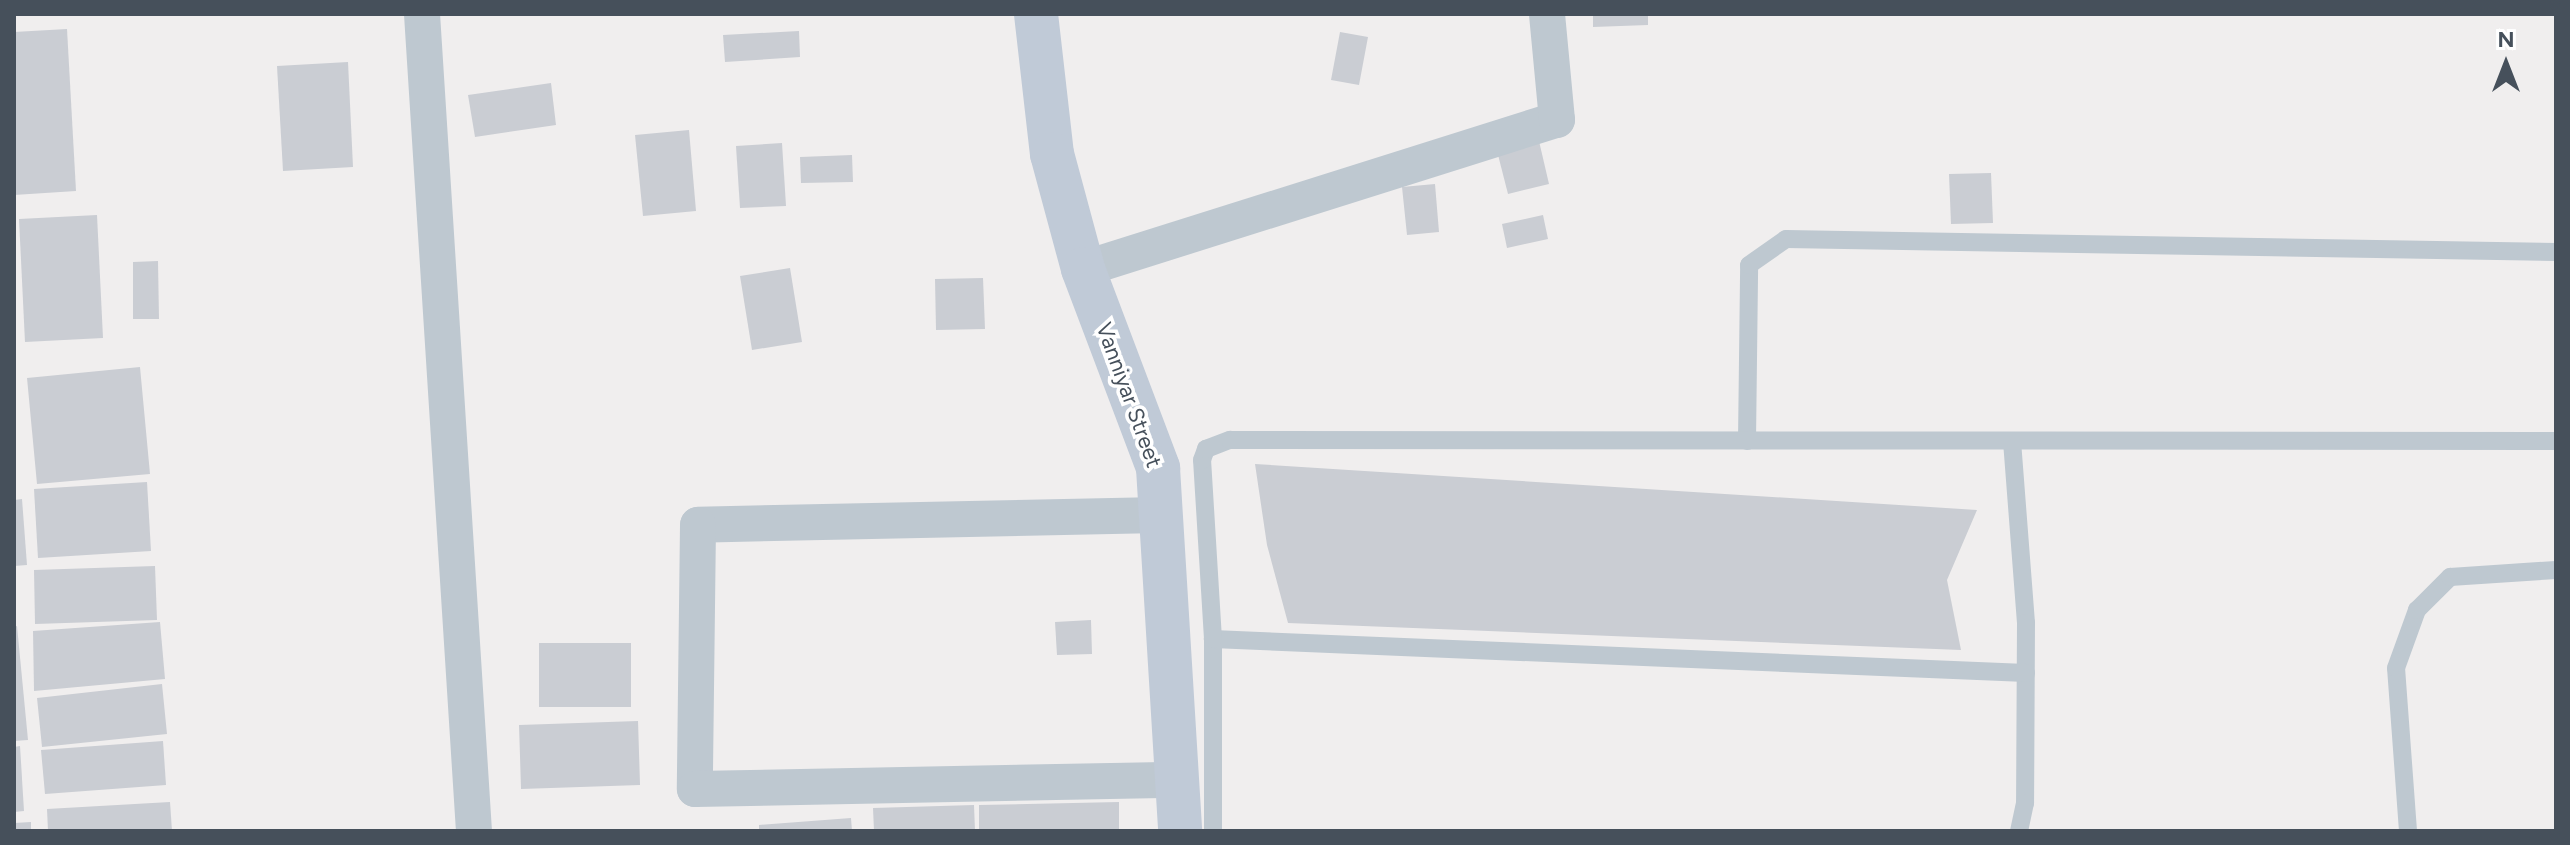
<!DOCTYPE html>
<html>
<head>
<meta charset="utf-8">
<style>
  body { margin:0 }
  #map { position:relative; width:2570px; height:845px; overflow:hidden; background:#f0eeee; font-family:Figtree,sans-serif }
  div>[style] { position:absolute }
  .building>* { inset:0; background:#cacdd3 }
  .lane>* { height:18px; margin:-9px; padding:0 9px; transform-origin:9px; border-radius:9px; background:#bec8d0 }
  .street>* { height:36px; margin:-18px; padding:0 18px; transform-origin:18px; border-radius:18px; background:#bec8d0 }
  .secondary>* { height:44px; margin:-22px; padding:0 22px; transform-origin:22px; border-radius:22px; background:#c0cad7 }
  span { translate:-50% -50%; white-space:nowrap; text-align:center; line-height:1.15; -webkit-text-stroke:7px #fff; paint-order:stroke }
  .street-label { font-size:22px; color:#46505b }
  .frame { position:absolute; inset:0; border:16px solid #46505b; pointer-events:none }
  .north { position:absolute; left:2466px; top:24px; width:80px; height:80px; -webkit-text-stroke:6px #fff; paint-order:stroke; rotate:0deg; font-size:22px; font-weight:700; line-height:32px; text-align:center; color:#46505b }
  .north::after { content:''; display:block; margin:auto; width:28px; height:36px; background:#46505b; clip-path:polygon(50% 0,100% 100%,50% 72%,0 100%) }
</style>
</head>
<body>
<div id="map">
  <div class="building">
    <i style="clip-path:polygon(1593px 14px,1648px 14px,1648px 25px,1593px 27px)"></i>
    <i style="clip-path:polygon(67px 29px,76px 191px,14px 195px,14px 32px)"></i>
    <i style="clip-path:polygon(799px 31px,800px 57px,725px 62px,723px 35px)"></i>
    <i style="clip-path:polygon(1340px 32px,1368px 37px,1359px 85px,1331px 80px)"></i>
    <i style="clip-path:polygon(348px 62px,353px 167px,283px 171px,277px 66px)"></i>
    <i style="clip-path:polygon(551px 83px,556px 125px,475px 137px,468px 95px)"></i>
    <i style="clip-path:polygon(689px 130px,696px 211px,643px 216px,635px 135px)"></i>
    <i style="clip-path:polygon(1539px 141px,1549px 184px,1508px 194px,1497px 151px)"></i>
    <i style="clip-path:polygon(782px 143px,786px 206px,740px 208px,736px 146px)"></i>
    <i style="clip-path:polygon(852px 155px,853px 182px,801px 183px,800px 157px)"></i>
    <i style="clip-path:polygon(1991px 173px,1993px 223px,1951px 224px,1949px 174px)"></i>
    <i style="clip-path:polygon(1435px 184px,1439px 232px,1407px 235px,1402px 187px)"></i>
    <i style="clip-path:polygon(97px 215px,103px 338px,25px 342px,19px 219px)"></i>
    <i style="clip-path:polygon(1543px 215px,1548px 239px,1507px 248px,1502px 224px)"></i>
    <i style="clip-path:polygon(158px 261px,159px 319px,133px 319px,133px 262px)"></i>
    <i style="clip-path:polygon(790px 268px,802px 342px,752px 350px,740px 276px)"></i>
    <i style="clip-path:polygon(983px 278px,985px 329px,936px 330px,935px 279px)"></i>
    <i style="clip-path:polygon(140px 367px,150px 474px,37px 484px,27px 378px)"></i>
    <i style="clip-path:polygon(1255px 464px,1977px 510px,1947px 580px,1961px 650px,1288px 623px,1267px 545px)"></i>
    <i style="clip-path:polygon(147px 482px,151px 551px,38px 558px,34px 489px)"></i>
    <i style="clip-path:polygon(22px 499px,27px 565px,14px 566px,14px 500px)"></i>
    <i style="clip-path:polygon(155px 566px,157px 620px,35px 624px,34px 570px)"></i>
    <i style="clip-path:polygon(1091px 620px,1092px 654px,1057px 655px,1055px 622px)"></i>
    <i style="clip-path:polygon(160px 622px,165px 679px,34px 691px,33px 631px)"></i>
    <i style="clip-path:polygon(17px 626px,28px 740px,14px 741px,14px 627px)"></i>
    <i style="clip-path:polygon(539px 643px,631px 643px,631px 707px,539px 707px)"></i>
    <i style="clip-path:polygon(162px 684px,167px 734px,42px 747px,37px 698px)"></i>
    <i style="clip-path:polygon(638px 721px,640px 785px,521px 789px,519px 725px)"></i>
    <i style="clip-path:polygon(163px 741px,166px 785px,45px 794px,41px 750px)"></i>
    <i style="clip-path:polygon(20px 746px,24px 811px,14px 812px,14px 747px)"></i>
    <i style="clip-path:polygon(170px 802px,172px 831px,48px 831px,47px 809px)"></i>
    <i style="clip-path:polygon(1119px 802px,1119px 831px,979px 831px,979px 805px)"></i>
    <i style="clip-path:polygon(974px 805px,975px 831px,874px 831px,873px 808px)"></i>
    <i style="clip-path:polygon(851px 818px,852px 831px,759px 831px,759px 825px)"></i>
    <i style="clip-path:polygon(31px 822px,31px 831px,14px 831px,14px 823px)"></i>
  </div>
  <div class="lane">
    <i style="left:1747px;top:441px;width:176px;rotate:-89.3deg"></i>
    <i style="left:1749px;top:265px;width:45px;rotate:-35.1deg"></i>
    <i style="left:1786px;top:239px;width:770px;rotate:0.97deg"></i>
    <i style="left:2012px;top:441px;width:183px;rotate:85.6deg"></i>
    <i style="left:2026px;top:623px;width:180px;rotate:90.3deg"></i>
    <i style="left:2025px;top:803px;width:29px;rotate:102deg"></i>
    <i style="left:1213px;top:639px;width:192px;rotate:90deg"></i>
    <i style="left:2026px;top:673px;width:814px;rotate:-177.61deg"></i>
    <i style="left:1213px;top:639px;width:179px;rotate:-93.5deg"></i>
    <i style="left:1202px;top:460px;width:12px;rotate:-70deg"></i>
    <i style="left:1206px;top:449px;width:26px;rotate:-21deg"></i>
    <i style="left:1230px;top:440px;width:1326px;rotate:0.04deg"></i>
    <i style="left:2408px;top:831px;width:163px;rotate:-94.2deg"></i>
    <i style="left:2396px;top:668px;width:62px;rotate:-70.1deg"></i>
    <i style="left:2417px;top:610px;width:47px;rotate:-45deg"></i>
    <i style="left:2450px;top:577px;width:106px;rotate:-3.8deg"></i>
  </div>
  <div class="street">
    <i style="left:422px;top:14px;width:819px;rotate:86.36deg"></i>
    <i style="left:1083px;top:269px;width:497px;rotate:-17.5deg"></i>
    <i style="left:1557px;top:120px;width:106px;rotate:-95.4deg"></i>
    <i style="left:1160px;top:515px;width:462px;rotate:178.8deg"></i>
    <i style="left:698px;top:525px;width:264px;rotate:90.7deg"></i>
    <i style="left:695px;top:789px;width:482px;rotate:-1.1deg"></i>
  </div>
  <div class="secondary">
    <i style="left:1036px;top:14px;width:141px;rotate:83.5deg"></i>
    <i style="left:1052px;top:154px;width:119px;rotate:74.9deg"></i>
    <i style="left:1083px;top:269px;width:213px;rotate:69.3deg"></i>
    <i style="left:1158px;top:468px;width:364px;rotate:86.5deg"></i>
  </div>
  <div class="street-label">
    <span style="left:1129px;top:395px;rotate:70deg">Vanniyar Street</span>
  </div>
  <div class="frame"></div>
  <div class="north">N</div>
</div>
</body>
</html>
